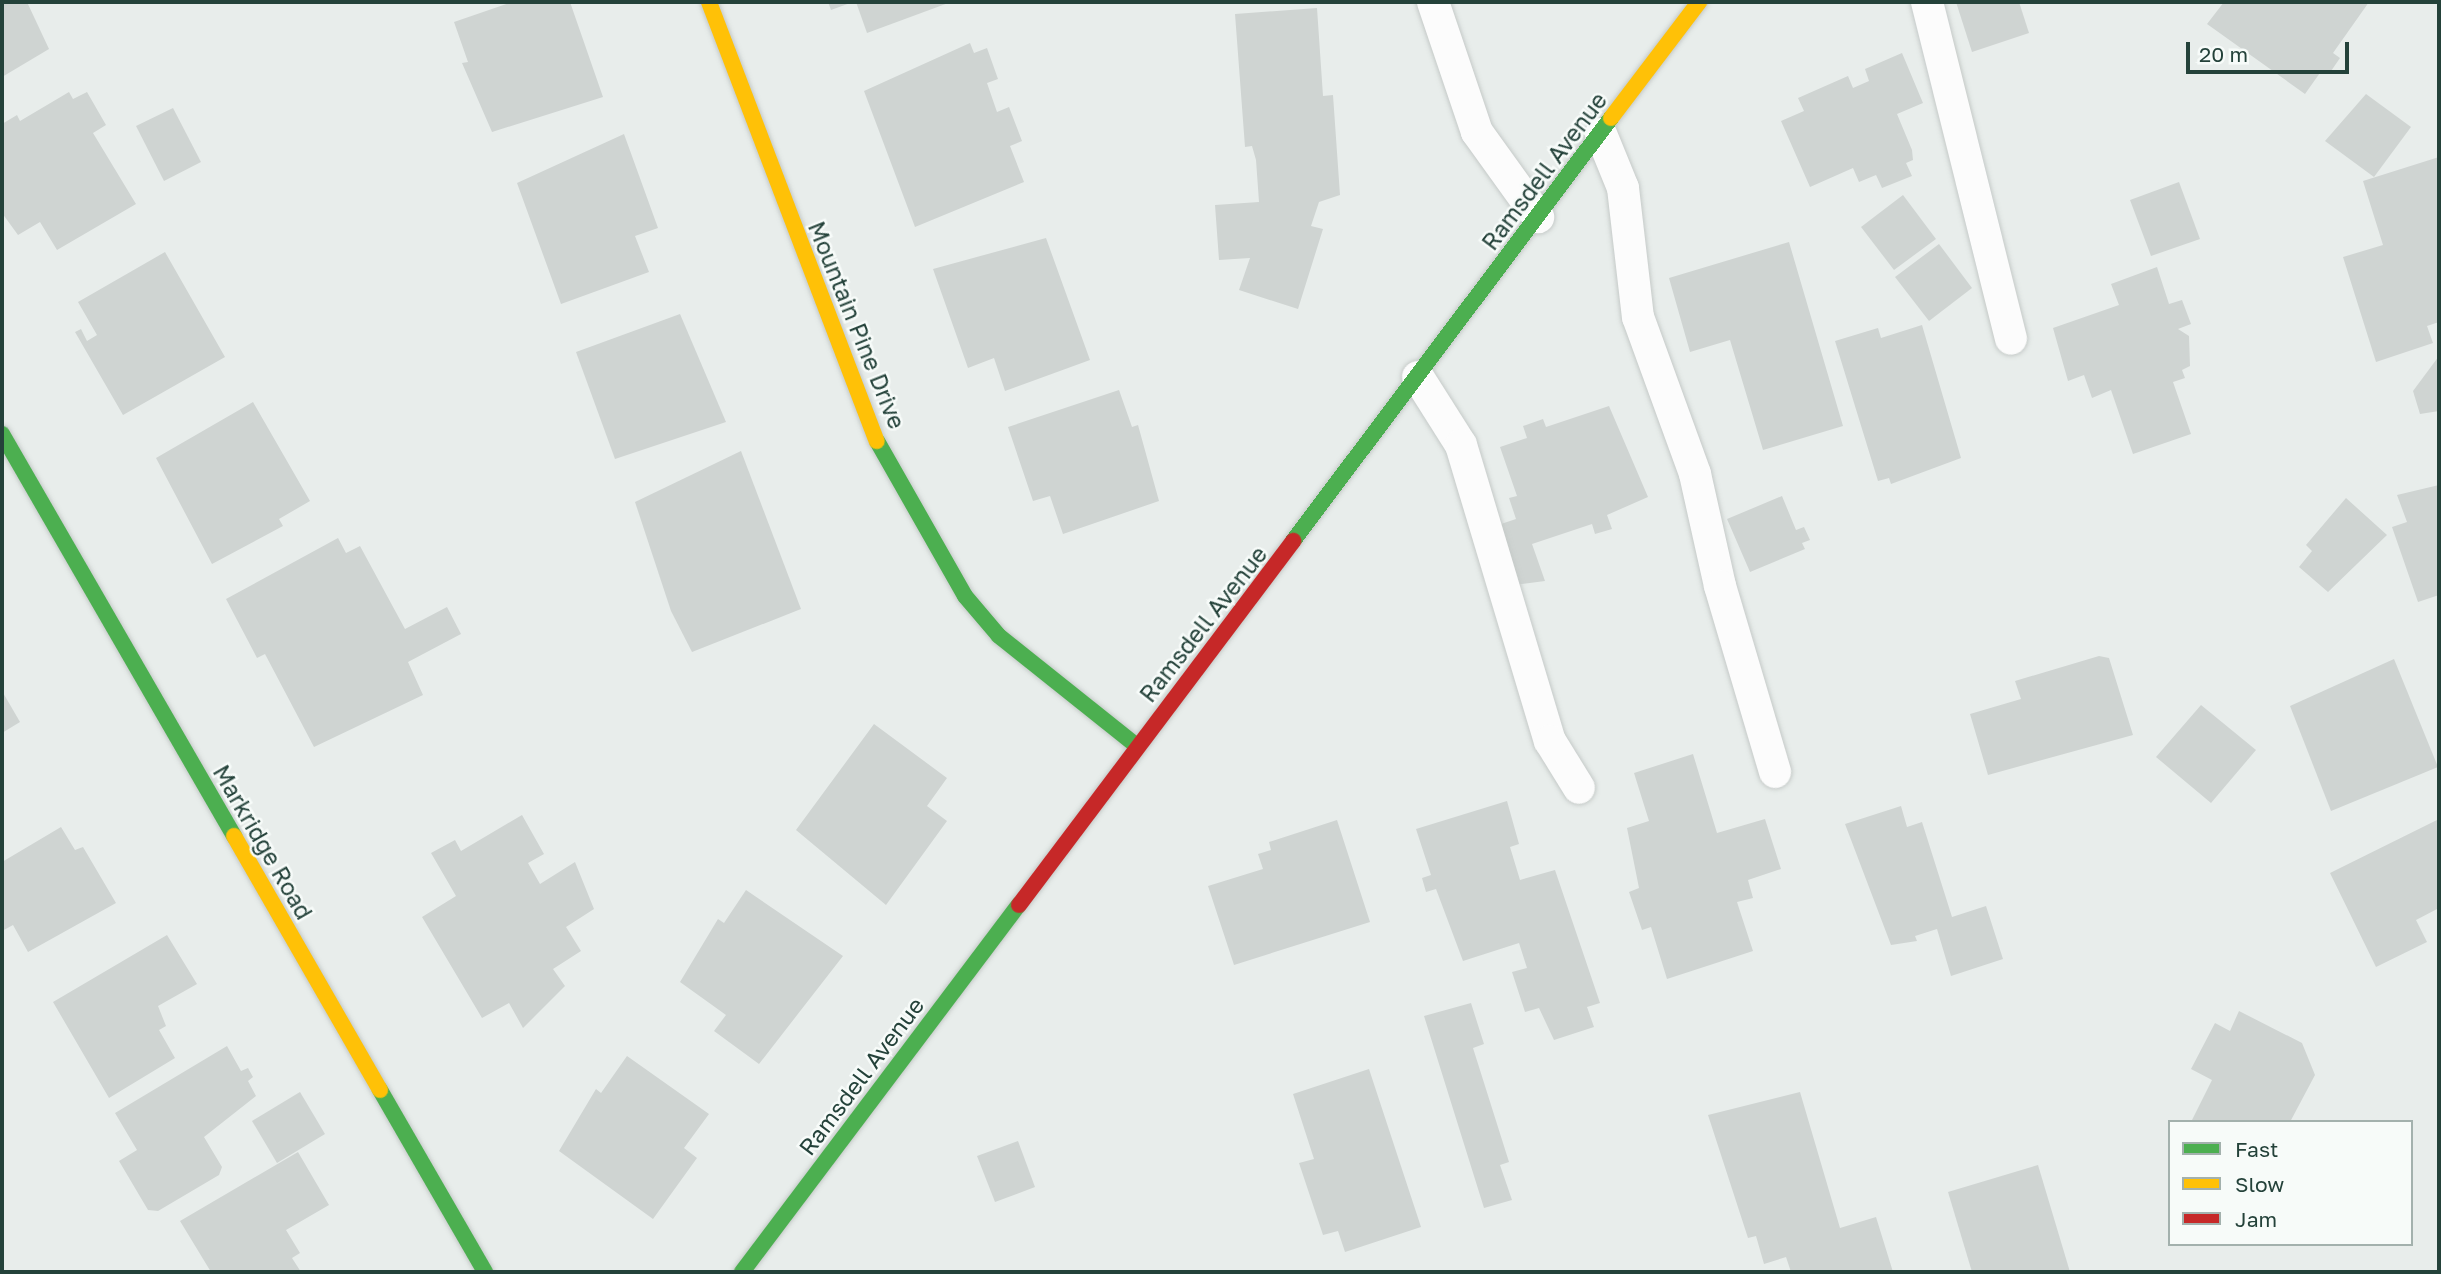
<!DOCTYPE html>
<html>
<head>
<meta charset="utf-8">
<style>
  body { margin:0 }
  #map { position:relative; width:2441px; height:1274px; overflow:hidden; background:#e8edeb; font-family:"Golos Text",sans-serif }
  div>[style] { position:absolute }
  .building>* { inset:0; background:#cfd4d2 }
  .roads { filter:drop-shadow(0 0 2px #c5cac8) drop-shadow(0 0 2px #c5cac8) }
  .lane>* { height:32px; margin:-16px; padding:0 16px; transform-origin:16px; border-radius:16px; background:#fcfcfc }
  .fast>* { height:16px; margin:-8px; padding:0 8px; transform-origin:8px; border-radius:8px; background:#4caf50 }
  .slow>* { height:16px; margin:-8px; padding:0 8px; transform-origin:8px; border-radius:8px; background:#ffc107 }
  .jam>* { height:16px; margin:-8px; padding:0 8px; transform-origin:8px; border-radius:8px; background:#c62828 }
  span { translate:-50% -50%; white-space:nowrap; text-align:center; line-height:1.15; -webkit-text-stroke:5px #f7fbf9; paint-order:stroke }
  .street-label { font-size:23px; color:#24423a }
  .frame { position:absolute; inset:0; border:4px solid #24423a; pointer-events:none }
  .legend { position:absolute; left:2168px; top:1120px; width:245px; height:126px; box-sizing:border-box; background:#f7fbf9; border:2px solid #a3b1ad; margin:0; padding:9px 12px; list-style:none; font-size:21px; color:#24423a }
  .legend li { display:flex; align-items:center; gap:14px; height:35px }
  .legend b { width:35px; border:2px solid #a3b1ad }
  .scale { position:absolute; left:2186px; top:42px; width:163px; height:32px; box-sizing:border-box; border:4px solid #24423a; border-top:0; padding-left:9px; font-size:21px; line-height:24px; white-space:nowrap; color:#24423a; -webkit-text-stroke:5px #f7fbf9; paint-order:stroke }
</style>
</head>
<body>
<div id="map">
  <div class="building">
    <i style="clip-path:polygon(2px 2px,27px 2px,49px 49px,2px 77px)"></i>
    <i style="clip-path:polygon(512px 2px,570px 2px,603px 97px,492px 132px,462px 63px,468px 62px,454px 22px)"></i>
    <i style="clip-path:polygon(828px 2px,853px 2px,831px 10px)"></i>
    <i style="clip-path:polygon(856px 2px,951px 2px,867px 33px)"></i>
    <i style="clip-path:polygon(1956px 2px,2019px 2px,2029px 33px,1972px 52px)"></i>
    <i style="clip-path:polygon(2224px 2px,2369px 2px,2333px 53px,2340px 58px,2329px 74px,2322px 70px,2305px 94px,2207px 24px)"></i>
    <i style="clip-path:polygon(1317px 8px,1323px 96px,1333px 95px,1340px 195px,1319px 202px,1311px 226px,1323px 229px,1298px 309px,1239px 290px,1250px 258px,1219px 260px,1215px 205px,1259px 202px,1256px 160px,1252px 146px,1245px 147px,1235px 14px)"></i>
    <i style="clip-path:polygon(970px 43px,974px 53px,987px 48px,998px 79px,987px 83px,997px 112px,1009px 107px,1022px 141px,1010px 146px,1024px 182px,915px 227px,864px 91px)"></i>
    <i style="clip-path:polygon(1902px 53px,1923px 103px,1897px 114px,1912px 150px,1913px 160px,1906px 163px,1912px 176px,1882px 188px,1876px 175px,1859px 182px,1853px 168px,1810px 187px,1781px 121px,1804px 111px,1798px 98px,1848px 76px,1853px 88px,1869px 81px,1865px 69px)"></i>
    <i style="clip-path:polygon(69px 92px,73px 99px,87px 92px,106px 125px,93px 133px,136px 204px,57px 250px,40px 222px,18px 235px,2px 213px,2px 124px,17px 115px,20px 121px)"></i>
    <i style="clip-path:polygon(2366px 94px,2411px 127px,2374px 177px,2325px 141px)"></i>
    <i style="clip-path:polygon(173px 108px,201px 162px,164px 181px,136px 126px)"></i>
    <i style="clip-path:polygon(624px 134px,658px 228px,635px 236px,649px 272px,561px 304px,517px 183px)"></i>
    <i style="clip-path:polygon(2439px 157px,2439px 322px,2427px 326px,2433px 343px,2376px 362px,2343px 257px,2383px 245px,2363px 181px)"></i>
    <i style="clip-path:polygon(2179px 182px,2200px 239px,2151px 256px,2130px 200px)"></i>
    <i style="clip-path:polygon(1903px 195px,1936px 239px,1894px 270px,1861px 227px)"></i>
    <i style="clip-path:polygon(1046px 238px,1090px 360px,1005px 391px,994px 358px,968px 368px,933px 269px)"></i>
    <i style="clip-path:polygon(1789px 242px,1843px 426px,1763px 450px,1730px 340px,1690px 352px,1669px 278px)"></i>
    <i style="clip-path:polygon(1939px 244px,1972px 288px,1929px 321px,1895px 277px)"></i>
    <i style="clip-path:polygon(165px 252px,225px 357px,123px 415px,75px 332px,81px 329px,87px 341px,97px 335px,78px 302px)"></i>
    <i style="clip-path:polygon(2157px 267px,2169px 304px,2182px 300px,2191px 324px,2178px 329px,2189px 336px,2190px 366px,2182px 370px,2185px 378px,2173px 382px,2191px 434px,2133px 454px,2111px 390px,2092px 398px,2084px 375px,2068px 381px,2053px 328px,2119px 305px,2111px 284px)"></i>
    <i style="clip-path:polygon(680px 314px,726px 422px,615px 459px,576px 352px)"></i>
    <i style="clip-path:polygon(1922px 325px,1961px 458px,1891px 484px,1889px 478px,1878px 481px,1835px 341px,1878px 328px,1881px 338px)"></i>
    <i style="clip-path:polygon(2439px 356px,2439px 411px,2420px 414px,2413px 391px)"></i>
    <i style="clip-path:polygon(1119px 390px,1132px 427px,1138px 425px,1159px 501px,1063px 534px,1050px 496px,1033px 501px,1008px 427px)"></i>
    <i style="clip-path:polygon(253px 402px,310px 501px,279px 519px,283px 526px,212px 564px,156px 458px)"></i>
    <i style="clip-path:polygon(1609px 406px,1648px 497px,1607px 515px,1612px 529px,1595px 534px,1592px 524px,1532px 544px,1545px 581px,1513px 585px,1492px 527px,1516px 519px,1509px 498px,1517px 496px,1500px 447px,1527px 438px,1523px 426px,1543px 419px,1546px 427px)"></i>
    <i style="clip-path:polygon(741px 451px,801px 609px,692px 652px,671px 611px,635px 502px)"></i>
    <i style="clip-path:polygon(2439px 485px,2439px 595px,2418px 602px,2392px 527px,2407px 522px,2397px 495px)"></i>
    <i style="clip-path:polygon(1782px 496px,1796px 530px,1804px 527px,1810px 540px,1802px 543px,1805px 549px,1750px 572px,1727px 519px)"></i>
    <i style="clip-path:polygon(2346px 498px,2387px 535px,2328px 592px,2299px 567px,2312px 551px,2306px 545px)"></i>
    <i style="clip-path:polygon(338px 538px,346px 553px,360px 546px,405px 629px,447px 607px,461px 634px,408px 662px,423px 695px,314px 747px,265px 654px,257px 658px,226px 599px)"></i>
    <i style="clip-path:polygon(2099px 656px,2109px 658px,2133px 735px,1988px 775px,1970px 714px,2021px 699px,2015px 681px)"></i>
    <i style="clip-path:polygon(2394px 659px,2438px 767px,2331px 811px,2290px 706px)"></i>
    <i style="clip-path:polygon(2px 691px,20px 722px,2px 733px)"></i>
    <i style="clip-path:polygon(2201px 705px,2256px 750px,2211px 803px,2156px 757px)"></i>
    <i style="clip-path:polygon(874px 724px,947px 778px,927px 806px,947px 821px,886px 905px,796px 830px)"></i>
    <i style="clip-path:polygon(1693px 754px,1717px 833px,1765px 819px,1781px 869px,1748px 880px,1753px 898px,1737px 902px,1753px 951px,1667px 979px,1651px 927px,1642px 930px,1629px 892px,1639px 888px,1627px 828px,1649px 821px,1634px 773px)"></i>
    <i style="clip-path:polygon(1507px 801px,1519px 844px,1510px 847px,1520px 880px,1555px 870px,1600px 1003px,1587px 1007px,1594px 1027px,1554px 1040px,1539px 1008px,1525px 1012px,1512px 972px,1527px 968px,1519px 943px,1463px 961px,1436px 889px,1426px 892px,1422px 878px,1431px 875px,1416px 829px)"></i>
    <i style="clip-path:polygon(1901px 806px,1907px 827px,1922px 822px,1952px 917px,1986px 906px,2003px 959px,1951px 976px,1937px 929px,1915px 936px,1917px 941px,1891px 945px,1845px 824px)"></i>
    <i style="clip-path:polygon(522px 815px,544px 854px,528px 863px,540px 884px,575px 862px,594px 909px,566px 927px,581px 951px,553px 969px,565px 986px,523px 1028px,509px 1003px,482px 1018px,422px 917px,456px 896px,431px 853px,455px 840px,461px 851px)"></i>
    <i style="clip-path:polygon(2439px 819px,2439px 908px,2416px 920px,2427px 942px,2376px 967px,2330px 873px)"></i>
    <i style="clip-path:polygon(1337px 820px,1370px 922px,1234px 965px,1208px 886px,1263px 869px,1258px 854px,1271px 850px,1269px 842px)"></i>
    <i style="clip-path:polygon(61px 827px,75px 850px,83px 847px,116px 903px,28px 952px,13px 925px,2px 931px,2px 862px)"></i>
    <i style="clip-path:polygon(746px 890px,843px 956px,759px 1064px,714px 1031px,726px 1015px,680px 982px,718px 919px,724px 923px)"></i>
    <i style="clip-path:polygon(167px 935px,197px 984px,158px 1006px,166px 1026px,159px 1030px,175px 1058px,109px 1098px,53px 1002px)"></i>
    <i style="clip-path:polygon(1471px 1003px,1484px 1044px,1473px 1048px,1509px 1162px,1500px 1165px,1512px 1200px,1484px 1208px,1424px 1016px)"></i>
    <i style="clip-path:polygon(2239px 1011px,2302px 1043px,2315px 1075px,2290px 1122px,2191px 1122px,2212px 1080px,2191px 1069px,2215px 1023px,2230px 1031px)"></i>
    <i style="clip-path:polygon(227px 1046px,241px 1071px,248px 1068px,253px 1077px,248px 1081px,256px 1096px,204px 1137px,222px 1167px,219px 1175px,158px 1211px,148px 1210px,119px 1161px,137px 1150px,115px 1113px)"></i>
    <i style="clip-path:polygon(627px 1056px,709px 1114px,684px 1148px,697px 1158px,653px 1219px,559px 1151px,596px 1089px,601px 1093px)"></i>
    <i style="clip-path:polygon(1369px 1069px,1421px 1227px,1345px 1252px,1338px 1231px,1323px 1235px,1299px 1163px,1314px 1159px,1293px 1094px)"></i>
    <i style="clip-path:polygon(300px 1092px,325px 1134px,277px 1163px,252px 1121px)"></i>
    <i style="clip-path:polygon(1800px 1092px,1840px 1228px,1876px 1217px,1893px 1272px,1791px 1272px,1786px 1257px,1764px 1264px,1756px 1236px,1748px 1238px,1708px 1115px)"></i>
    <i style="clip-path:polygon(1018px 1141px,1035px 1187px,995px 1202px,977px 1156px)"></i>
    <i style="clip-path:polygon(298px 1152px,329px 1205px,286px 1230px,300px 1253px,292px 1258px,301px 1272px,211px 1272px,180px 1221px)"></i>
    <i style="clip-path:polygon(2038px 1165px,2070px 1272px,1972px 1272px,1948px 1192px)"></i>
  </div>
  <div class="roads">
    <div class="lane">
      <i style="left:1433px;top:2px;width:137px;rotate:71.3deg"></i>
      <i style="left:1477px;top:132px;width:105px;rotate:54.3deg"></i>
      <i style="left:1927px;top:2px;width:347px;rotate:76deg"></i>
      <i style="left:1601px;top:134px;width:58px;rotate:67.8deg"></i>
      <i style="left:1623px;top:188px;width:130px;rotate:83.4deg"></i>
      <i style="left:1638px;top:317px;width:167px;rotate:70deg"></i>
      <i style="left:1695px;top:474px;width:115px;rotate:77.4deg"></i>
      <i style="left:1720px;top:586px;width:194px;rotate:73.5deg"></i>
      <i style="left:1418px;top:377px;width:80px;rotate:57.7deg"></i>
      <i style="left:1461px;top:445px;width:309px;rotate:73.3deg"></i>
      <i style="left:1550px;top:741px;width:55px;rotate:58.3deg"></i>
    </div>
    <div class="fast">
      <i style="left:2px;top:434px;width:464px;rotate:60deg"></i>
      <i style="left:877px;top:441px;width:178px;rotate:60.4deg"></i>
      <i style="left:965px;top:596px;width:52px;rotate:49.6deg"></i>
      <i style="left:999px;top:636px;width:176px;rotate:38.6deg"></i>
      <i style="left:1293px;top:541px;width:529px;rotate:-53.07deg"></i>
      <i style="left:380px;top:1090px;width:210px;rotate:60deg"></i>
      <i style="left:742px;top:1272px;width:460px;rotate:-53deg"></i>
    </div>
    <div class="slow">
      <i style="left:709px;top:2px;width:470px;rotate:69.1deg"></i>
      <i style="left:1611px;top:118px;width:146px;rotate:-52.8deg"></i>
      <i style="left:234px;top:836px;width:293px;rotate:60.1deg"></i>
    </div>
    <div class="jam">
      <i style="left:1019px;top:905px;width:456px;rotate:-53deg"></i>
    </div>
  </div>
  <div class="street-label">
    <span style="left:1544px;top:171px;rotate:-53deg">Ramsdell Avenue</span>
    <span style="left:857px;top:325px;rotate:68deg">Mountain Pine Drive</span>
    <span style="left:1203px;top:624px;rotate:-52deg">Ramsdell Avenue</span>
    <span style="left:263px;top:842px;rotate:60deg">Markridge Road</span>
    <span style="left:861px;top:1076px;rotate:-53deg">Ramsdell Avenue</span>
  </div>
  <div class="frame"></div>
  <ul class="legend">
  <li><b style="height:9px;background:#4caf50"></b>Fast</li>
  <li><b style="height:9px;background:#ffc107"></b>Slow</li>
  <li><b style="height:9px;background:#c62828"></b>Jam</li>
  </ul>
  <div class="scale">20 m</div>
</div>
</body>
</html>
